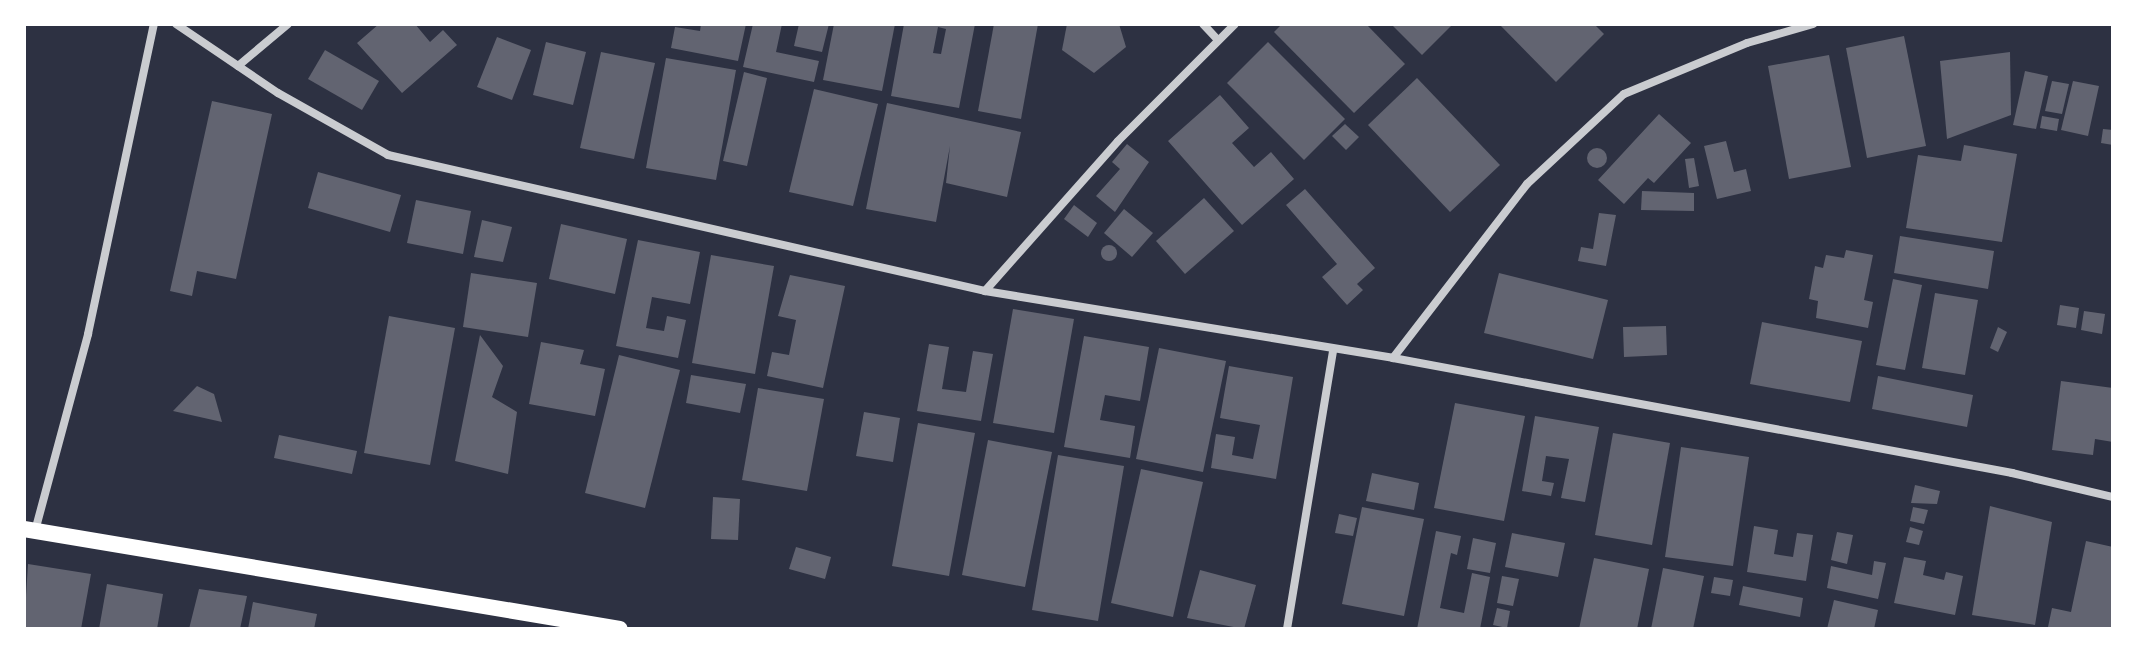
<!DOCTYPE html>
<html>
<head>
<meta charset="utf-8">
<style>
  body { margin:0 }
  #map { position:relative; width:2137px; height:653px; overflow:hidden; background:#2d3142; font-family:Karla,sans-serif }
  div>[style] { position:absolute }
  .building>* { inset:0; background:#626471 }
  .round { border-radius:50% }
  .minor>* { height:8px; margin:-4px; padding:0 4px; transform-origin:4px; border-radius:4px; background:#caccd0 }
  .secondary>* { height:16px; margin:-8px; padding:0 8px; transform-origin:8px; border-radius:8px; background:#fff }
  span { translate:-50% -50%; white-space:nowrap; text-align:center; line-height:1.15; -webkit-text-stroke:6px #fff; paint-order:stroke }
  .frame { position:absolute; inset:0; border:26px solid #fff; pointer-events:none }
</style>
</head>
<body>
<div id="map">
  <div class="building">
    <i style="clip-path:polygon(379px 24px,415px 24px,430px 42px,443px 30px,457px 45px,402px 93px,357px 43px)"></i>
    <i style="clip-path:polygon(701px 24px,746px 24px,738px 61px,671px 48px,675px 27px,700px 31px)"></i>
    <i style="clip-path:polygon(753px 24px,782px 24px,776px 52px,819px 61px,814px 82px,743px 67px)"></i>
    <i style="clip-path:polygon(799px 24px,829px 24px,822px 52px,794px 46px)"></i>
    <i style="clip-path:polygon(834px 24px,895px 24px,882px 91px,823px 80px)"></i>
    <i style="clip-path:polygon(evenodd,904px 24px,975px 24px,959px 108px,891px 96px,904px 24px,938px 27px,946px 29px,941px 54px,933px 53px,938px 27px)"></i>
    <i style="clip-path:polygon(994px 24px,1038px 24px,1021px 119px,978px 111px)"></i>
    <i style="clip-path:polygon(1067px 24px,1119px 24px,1126px 47px,1094px 73px,1062px 50px)"></i>
    <i style="clip-path:polygon(1282px 24px,1366px 24px,1405px 64px,1354px 113px,1274px 32px)"></i>
    <i style="clip-path:polygon(1391px 24px,1453px 24px,1422px 55px)"></i>
    <i style="clip-path:polygon(1499px 24px,1594px 24px,1604px 34px,1556px 82px)"></i>
    <i style="clip-path:polygon(1904px 36px,1926px 146px,1867px 158px,1846px 48px)"></i>
    <i style="clip-path:polygon(497px 37px,531px 50px,512px 100px,477px 87px)"></i>
    <i style="clip-path:polygon(546px 42px,586px 52px,573px 105px,533px 95px)"></i>
    <i style="clip-path:polygon(1268px 42px,1345px 119px,1304px 160px,1227px 83px)"></i>
    <i style="clip-path:polygon(325px 50px,379px 81px,362px 110px,308px 79px)"></i>
    <i style="clip-path:polygon(601px 52px,655px 63px,634px 159px,580px 148px)"></i>
    <i style="clip-path:polygon(2010px 52px,2011px 115px,1947px 139px,1940px 61px)"></i>
    <i style="clip-path:polygon(1829px 55px,1851px 167px,1789px 179px,1768px 66px)"></i>
    <i style="clip-path:polygon(666px 58px,736px 70px,716px 180px,646px 168px)"></i>
    <i style="clip-path:polygon(2025px 71px,2048px 76px,2036px 129px,2013px 125px)"></i>
    <i style="clip-path:polygon(744px 72px,767px 78px,747px 166px,723px 161px)"></i>
    <i style="clip-path:polygon(1417px 78px,1500px 165px,1450px 212px,1368px 125px)"></i>
    <i style="clip-path:polygon(2052px 81px,2069px 84px,2062px 114px,2045px 111px)"></i>
    <i style="clip-path:polygon(2073px 81px,2099px 86px,2088px 136px,2061px 130px)"></i>
    <i style="clip-path:polygon(814px 89px,878px 104px,853px 206px,789px 192px)"></i>
    <i style="clip-path:polygon(1220px 95px,1249px 128px,1232px 143px,1254px 167px,1271px 152px,1294px 179px,1242px 225px,1168px 141px)"></i>
    <i style="clip-path:polygon(212px 101px,272px 114px,236px 279px,197px 271px,192px 296px,170px 291px)"></i>
    <i style="clip-path:polygon(887px 103px,1021px 132px,1007px 197px,946px 183px,950px 146px,936px 222px,866px 209px)"></i>
    <i style="clip-path:polygon(1659px 114px,1691px 143px,1654px 183px,1648px 178px,1624px 204px,1598px 180px)"></i>
    <i style="clip-path:polygon(2042px 116px,2059px 119px,2057px 131px,2040px 128px)"></i>
    <i style="clip-path:polygon(1345px 124px,1359px 137px,1346px 150px,1332px 136px)"></i>
    <i style="clip-path:polygon(2103px 129px,2113px 130px,2113px 145px,2101px 143px)"></i>
    <i style="clip-path:polygon(1726px 141px,1734px 172px,1746px 169px,1751px 191px,1717px 199px,1704px 146px)"></i>
    <i style="clip-path:polygon(1127px 144px,1149px 162px,1115px 212px,1096px 196px,1120px 169px,1112px 162px)"></i>
    <i style="clip-path:polygon(1964px 145px,2017px 154px,2002px 242px,1906px 228px,1918px 155px,1961px 161px)"></i>
    <i class="round" style="left:1587px;top:148px;width:20px;height:20px"></i>
    <i style="clip-path:polygon(1694px 158px,1699px 186px,1689px 188px,1685px 159px)"></i>
    <i style="clip-path:polygon(318px 172px,401px 195px,390px 232px,308px 208px)"></i>
    <i style="clip-path:polygon(1305px 189px,1375px 268px,1357px 284px,1363px 290px,1347px 305px,1322px 277px,1337px 264px,1286px 205px)"></i>
    <i style="clip-path:polygon(1642px 191px,1694px 193px,1694px 211px,1641px 210px)"></i>
    <i style="clip-path:polygon(1204px 198px,1234px 231px,1185px 274px,1156px 241px)"></i>
    <i style="clip-path:polygon(416px 200px,471px 211px,463px 254px,407px 243px)"></i>
    <i style="clip-path:polygon(1074px 205px,1097px 223px,1088px 237px,1064px 219px)"></i>
    <i style="clip-path:polygon(1124px 209px,1153px 233px,1132px 257px,1104px 233px)"></i>
    <i style="clip-path:polygon(1599px 213px,1616px 215px,1606px 266px,1578px 261px,1581px 247px,1593px 249px)"></i>
    <i style="clip-path:polygon(482px 220px,512px 227px,503px 262px,474px 257px)"></i>
    <i style="clip-path:polygon(561px 224px,627px 239px,615px 294px,549px 279px)"></i>
    <i style="clip-path:polygon(1900px 236px,1994px 251px,1988px 289px,1894px 273px)"></i>
    <i style="clip-path:polygon(638px 240px,700px 252px,690px 304px,652px 297px,646px 328px,664px 331px,667px 316px,686px 320px,678px 358px,616px 346px)"></i>
    <i class="round" style="left:1101px;top:245px;width:16px;height:16px"></i>
    <i style="clip-path:polygon(1846px 250px,1873px 255px,1864px 300px,1873px 302px,1868px 328px,1816px 318px,1818px 301px,1809px 299px,1815px 266px,1823px 268px,1826px 255px,1844px 258px)"></i>
    <i style="clip-path:polygon(711px 255px,774px 266px,755px 374px,692px 363px)"></i>
    <i style="clip-path:polygon(471px 273px,537px 283px,528px 337px,463px 327px)"></i>
    <i style="clip-path:polygon(1499px 273px,1608px 300px,1593px 359px,1484px 333px)"></i>
    <i style="clip-path:polygon(790px 275px,845px 286px,823px 388px,767px 376px,772px 352px,789px 355px,796px 320px,778px 316px)"></i>
    <i style="clip-path:polygon(1893px 279px,1922px 285px,1905px 370px,1876px 365px)"></i>
    <i style="clip-path:polygon(1935px 293px,1978px 300px,1965px 375px,1922px 368px)"></i>
    <i style="clip-path:polygon(2060px 305px,2079px 308px,2076px 328px,2057px 325px)"></i>
    <i style="clip-path:polygon(1013px 309px,1074px 319px,1054px 433px,993px 423px)"></i>
    <i style="clip-path:polygon(2084px 311px,2105px 314px,2102px 334px,2081px 330px)"></i>
    <i style="clip-path:polygon(389px 316px,455px 328px,430px 465px,364px 453px)"></i>
    <i style="clip-path:polygon(1762px 322px,1862px 341px,1850px 402px,1750px 384px)"></i>
    <i style="clip-path:polygon(1666px 326px,1667px 355px,1624px 357px,1623px 327px)"></i>
    <i style="clip-path:polygon(1998px 327px,2007px 332px,1998px 352px,1990px 348px)"></i>
    <i style="clip-path:polygon(480px 335px,503px 366px,492px 397px,517px 412px,508px 474px,455px 461px)"></i>
    <i style="clip-path:polygon(1084px 336px,1149px 347px,1140px 401px,1105px 395px,1100px 420px,1135px 426px,1130px 458px,1064px 447px)"></i>
    <i style="clip-path:polygon(541px 342px,584px 350px,580px 364px,605px 369px,595px 416px,529px 404px)"></i>
    <i style="clip-path:polygon(929px 344px,949px 347px,942px 389px,966px 392px,973px 351px,993px 354px,981px 421px,917px 411px)"></i>
    <i style="clip-path:polygon(1159px 348px,1226px 361px,1203px 472px,1136px 459px)"></i>
    <i style="clip-path:polygon(619px 355px,680px 370px,645px 508px,585px 493px)"></i>
    <i style="clip-path:polygon(1229px 366px,1293px 377px,1276px 479px,1211px 468px,1216px 434px,1235px 437px,1232px 455px,1253px 459px,1260px 425px,1220px 418px)"></i>
    <i style="clip-path:polygon(691px 375px,746px 384px,740px 413px,686px 403px)"></i>
    <i style="clip-path:polygon(1878px 376px,1973px 395px,1967px 427px,1872px 409px)"></i>
    <i style="clip-path:polygon(2061px 381px,2113px 388px,2113px 442px,2095px 439px,2093px 455px,2052px 450px)"></i>
    <i style="clip-path:polygon(197px 386px,214px 394px,222px 422px,173px 411px)"></i>
    <i style="clip-path:polygon(758px 388px,824px 399px,807px 491px,742px 480px)"></i>
    <i style="clip-path:polygon(1455px 403px,1525px 416px,1504px 521px,1434px 508px)"></i>
    <i style="clip-path:polygon(864px 412px,900px 418px,893px 462px,856px 456px)"></i>
    <i style="clip-path:polygon(1535px 416px,1599px 427px,1585px 502px,1561px 498px,1569px 459px,1546px 456px,1542px 481px,1554px 483px,1551px 496px,1522px 491px)"></i>
    <i style="clip-path:polygon(918px 423px,975px 433px,949px 576px,892px 566px)"></i>
    <i style="clip-path:polygon(1613px 433px,1670px 443px,1652px 545px,1595px 535px)"></i>
    <i style="clip-path:polygon(279px 435px,357px 451px,352px 474px,274px 458px)"></i>
    <i style="clip-path:polygon(988px 440px,1052px 452px,1025px 587px,962px 575px)"></i>
    <i style="clip-path:polygon(1681px 447px,1749px 457px,1733px 566px,1665px 557px)"></i>
    <i style="clip-path:polygon(1058px 455px,1124px 466px,1098px 621px,1032px 610px)"></i>
    <i style="clip-path:polygon(1141px 469px,1203px 482px,1173px 617px,1111px 603px)"></i>
    <i style="clip-path:polygon(1372px 473px,1419px 483px,1414px 510px,1366px 501px)"></i>
    <i style="clip-path:polygon(1915px 485px,1940px 491px,1937px 504px,1911px 503px)"></i>
    <i style="clip-path:polygon(713px 497px,740px 499px,738px 540px,711px 539px)"></i>
    <i style="clip-path:polygon(1990px 506px,2052px 522px,2035px 625px,1972px 615px)"></i>
    <i style="clip-path:polygon(1362px 507px,1424px 519px,1404px 616px,1342px 604px)"></i>
    <i style="clip-path:polygon(1913px 507px,1928px 510px,1924px 524px,1910px 521px)"></i>
    <i style="clip-path:polygon(1339px 514px,1357px 518px,1353px 536px,1335px 533px)"></i>
    <i style="clip-path:polygon(1754px 526px,1778px 530px,1774px 554px,1793px 557px,1797px 533px,1813px 535px,1806px 581px,1747px 572px)"></i>
    <i style="clip-path:polygon(1910px 527px,1923px 531px,1919px 545px,1906px 542px)"></i>
    <i style="clip-path:polygon(1436px 531px,1461px 536px,1457px 555px,1451px 553px,1440px 608px,1464px 613px,1472px 573px,1490px 577px,1480px 629px,1417px 629px)"></i>
    <i style="clip-path:polygon(1837px 532px,1853px 535px,1847px 564px,1831px 560px)"></i>
    <i style="clip-path:polygon(1512px 533px,1565px 543px,1558px 577px,1505px 567px)"></i>
    <i style="clip-path:polygon(1473px 538px,1496px 543px,1490px 573px,1467px 569px)"></i>
    <i style="clip-path:polygon(2086px 541px,2113px 547px,2111px 629px,2048px 627px,2052px 608px,2071px 612px)"></i>
    <i style="clip-path:polygon(796px 547px,831px 557px,825px 579px,789px 569px)"></i>
    <i style="clip-path:polygon(1904px 557px,1926px 561px,1923px 575px,1944px 580px,1946px 572px,1963px 576px,1955px 615px,1894px 603px)"></i>
    <i style="clip-path:polygon(1594px 558px,1649px 569px,1637px 629px,1579px 629px)"></i>
    <i style="clip-path:polygon(1874px 561px,1886px 563px,1878px 599px,1827px 588px,1831px 566px,1872px 575px)"></i>
    <i style="clip-path:polygon(28px 564px,91px 574px,81px 629px,24px 629px)"></i>
    <i style="clip-path:polygon(1663px 568px,1704px 576px,1693px 629px,1651px 629px)"></i>
    <i style="clip-path:polygon(1200px 570px,1256px 585px,1244px 629px,1187px 618px)"></i>
    <i style="clip-path:polygon(1502px 576px,1519px 579px,1513px 606px,1497px 603px)"></i>
    <i style="clip-path:polygon(1714px 577px,1733px 580px,1730px 596px,1711px 593px)"></i>
    <i style="clip-path:polygon(107px 584px,163px 594px,157px 629px,99px 629px)"></i>
    <i style="clip-path:polygon(1743px 586px,1803px 598px,1800px 617px,1739px 605px)"></i>
    <i style="clip-path:polygon(199px 589px,247px 596px,240px 629px,189px 629px)"></i>
    <i style="clip-path:polygon(1834px 600px,1878px 610px,1874px 629px,1827px 629px)"></i>
    <i style="clip-path:polygon(253px 602px,317px 614px,314px 629px,248px 629px)"></i>
    <i style="clip-path:polygon(1497px 608px,1510px 611px,1507px 628px,1493px 625px)"></i>
  </div>
  <div class="minor">
    <i style="left:176px;top:24px;width:123px;rotate:34.1deg"></i>
    <i style="left:278px;top:93px;width:126px;rotate:29.4deg"></i>
    <i style="left:388px;top:155px;width:612px;rotate:12.83deg"></i>
    <i style="left:985px;top:291px;width:413px;rotate:9.3deg"></i>
    <i style="left:1393px;top:358px;width:630px;rotate:10.52deg"></i>
    <i style="left:2012px;top:473px;width:104px;rotate:13.4deg"></i>
    <i style="left:1203px;top:24px;width:21px;rotate:47deg"></i>
    <i style="left:238px;top:66px;width:65px;rotate:-40deg"></i>
    <i style="left:985px;top:291px;width:200px;rotate:-48.4deg"></i>
    <i style="left:1118px;top:141px;width:165px;rotate:-45deg"></i>
    <i style="left:1393px;top:358px;width:220px;rotate:-52.4deg"></i>
    <i style="left:1527px;top:184px;width:132px;rotate:-42.9deg"></i>
    <i style="left:1624px;top:94px;width:133px;rotate:-22.5deg"></i>
    <i style="left:1747px;top:43px;width:69px;rotate:-16.1deg"></i>
    <i style="left:35px;top:531px;width:204px;rotate:-74.9deg"></i>
    <i style="left:88px;top:334px;width:317px;rotate:-78deg"></i>
    <i style="left:1287px;top:629px;width:282px;rotate:-80.6deg"></i>
  </div>
  <div class="secondary">
    <i style="left:24px;top:529px;width:604px;rotate:9.52deg"></i>
  </div>
  <div class="frame"></div>
</div>
</body>
</html>
